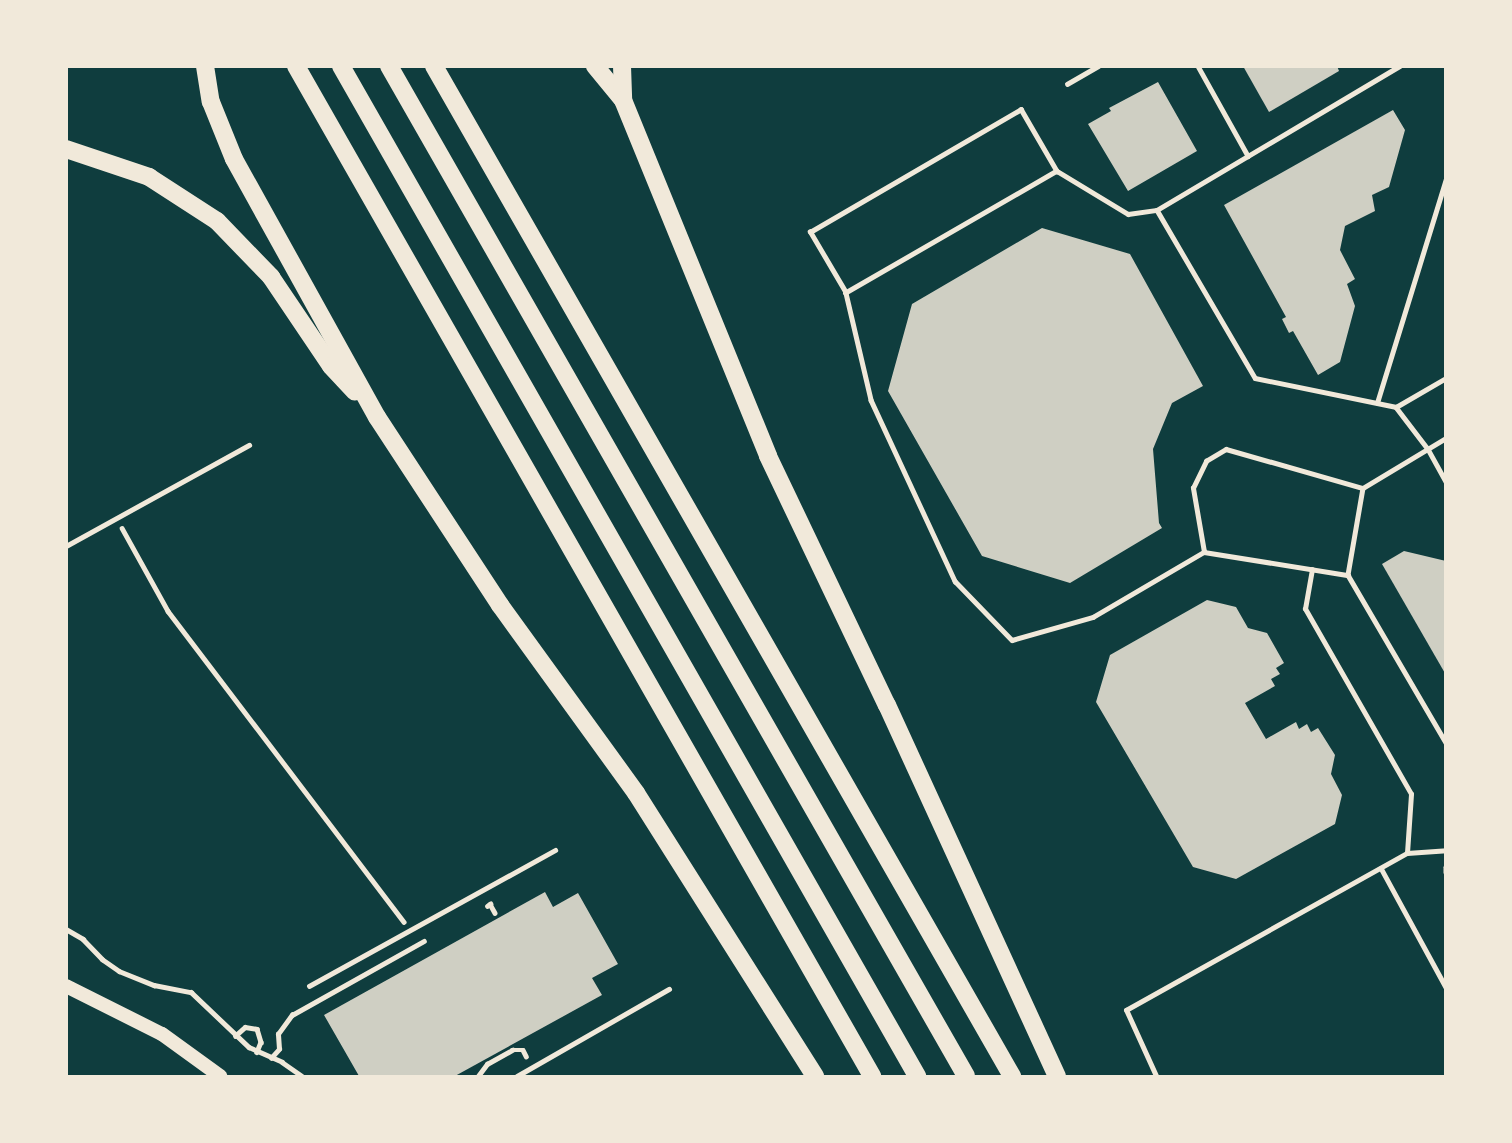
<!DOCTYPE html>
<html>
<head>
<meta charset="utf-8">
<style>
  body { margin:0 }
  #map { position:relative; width:1512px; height:1143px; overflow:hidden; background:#0f3d3e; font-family:"Source Serif 4",serif }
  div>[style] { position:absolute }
  .building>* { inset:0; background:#cfcfc3 }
  .path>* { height:4.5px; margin:-2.25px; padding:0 2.25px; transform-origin:2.25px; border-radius:2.25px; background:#f1e9da }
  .service>* { height:4.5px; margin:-2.25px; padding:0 2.25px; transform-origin:2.25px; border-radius:2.25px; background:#f1e9da }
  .secondary>* { height:14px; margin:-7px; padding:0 7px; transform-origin:7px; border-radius:7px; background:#f1e9da }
  .motorway>* { height:18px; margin:-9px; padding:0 9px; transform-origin:9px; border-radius:9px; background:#f1e9da }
  span { translate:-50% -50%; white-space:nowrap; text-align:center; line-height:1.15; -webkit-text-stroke:5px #f1e9da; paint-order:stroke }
  .frame { position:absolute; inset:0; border:68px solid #f1e9da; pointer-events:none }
</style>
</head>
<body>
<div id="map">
  <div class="building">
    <i style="clip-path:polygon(1243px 66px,1337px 66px,1339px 71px,1269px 112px)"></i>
    <i style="clip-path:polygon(1158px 82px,1197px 151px,1128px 191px,1088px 124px,1111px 111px,1109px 108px)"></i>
    <i style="clip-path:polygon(1393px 110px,1405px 130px,1389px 187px,1372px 195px,1375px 211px,1345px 226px,1340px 250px,1355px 279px,1347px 284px,1355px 306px,1340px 362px,1318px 375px,1293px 331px,1289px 333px,1282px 319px,1286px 317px,1224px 205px)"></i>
    <i style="clip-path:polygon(1042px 228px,1130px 254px,1203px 386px,1172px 403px,1153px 449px,1159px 523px,1162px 528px,1070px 583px,982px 556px,888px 391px,912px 304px)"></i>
    <i style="clip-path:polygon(1404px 551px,1446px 561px,1446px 675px,1382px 564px)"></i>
    <i style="clip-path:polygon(1207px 600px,1236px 607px,1248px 628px,1267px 633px,1284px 663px,1276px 668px,1280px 674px,1271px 679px,1275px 686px,1245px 703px,1266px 739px,1296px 722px,1299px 729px,1307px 724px,1311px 732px,1318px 728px,1335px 755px,1331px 774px,1342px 795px,1335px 824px,1236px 879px,1193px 867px,1096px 702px,1110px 655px)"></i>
    <i style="clip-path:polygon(545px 892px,553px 907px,578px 893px,618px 964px,592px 978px,602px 995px,455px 1076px,359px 1076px,324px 1015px)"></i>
  </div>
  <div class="path">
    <i style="left:122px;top:528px;width:95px;rotate:61deg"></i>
    <i style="left:168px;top:611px;width:390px;rotate:52.8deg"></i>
    <i style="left:487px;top:906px;width:4px;rotate:-34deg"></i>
    <i style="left:490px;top:904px;width:10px;rotate:61deg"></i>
    <i style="left:66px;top:929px;width:20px;rotate:30deg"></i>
    <i style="left:83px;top:939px;width:28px;rotate:46deg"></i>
    <i style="left:102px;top:959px;width:21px;rotate:35deg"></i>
    <i style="left:119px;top:971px;width:38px;rotate:22deg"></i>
    <i style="left:154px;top:985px;width:38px;rotate:11deg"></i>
    <i style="left:191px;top:992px;width:80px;rotate:43.5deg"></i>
    <i style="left:249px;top:1047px;width:36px;rotate:24deg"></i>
    <i style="left:282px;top:1062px;width:24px;rotate:35deg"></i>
    <i style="left:235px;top:1036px;width:13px;rotate:-42deg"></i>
    <i style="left:245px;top:1027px;width:12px;rotate:9deg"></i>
    <i style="left:257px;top:1029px;width:14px;rotate:73deg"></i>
    <i style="left:261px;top:1042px;width:11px;rotate:112deg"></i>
    <i style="left:271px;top:1058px;width:12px;rotate:-48deg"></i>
    <i style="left:279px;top:1049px;width:15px;rotate:-94deg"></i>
    <i style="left:278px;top:1034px;width:24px;rotate:-54deg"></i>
    <i style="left:292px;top:1015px;width:151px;rotate:-29.3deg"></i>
    <i style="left:478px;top:1076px;width:15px;rotate:-53deg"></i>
    <i style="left:487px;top:1064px;width:29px;rotate:-29deg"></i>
    <i style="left:512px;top:1050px;width:11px"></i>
    <i style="left:523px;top:1050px;width:7px;rotate:63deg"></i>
  </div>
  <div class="service">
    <i style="left:1198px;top:66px;width:103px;rotate:60.9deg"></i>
    <i style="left:1067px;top:84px;width:36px;rotate:-30deg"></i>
    <i style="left:1021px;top:109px;width:72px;rotate:59.9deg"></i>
    <i style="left:1057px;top:171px;width:244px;rotate:150deg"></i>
    <i style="left:846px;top:293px;width:71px;rotate:-120.5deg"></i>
    <i style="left:810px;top:232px;width:244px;rotate:-30.2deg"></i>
    <i style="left:1057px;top:171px;width:83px;rotate:31.2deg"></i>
    <i style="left:1128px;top:214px;width:29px;rotate:-8deg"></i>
    <i style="left:1157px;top:210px;width:194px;rotate:59.7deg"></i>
    <i style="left:1255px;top:378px;width:144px;rotate:11.6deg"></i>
    <i style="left:1396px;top:407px;width:58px;rotate:-30.1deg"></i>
    <i style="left:1157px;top:210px;width:282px;rotate:-30.7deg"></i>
    <i style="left:846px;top:293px;width:110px;rotate:76.8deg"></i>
    <i style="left:871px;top:400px;width:200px;rotate:65.1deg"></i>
    <i style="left:955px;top:581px;width:82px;rotate:46deg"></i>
    <i style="left:1012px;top:640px;width:84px;rotate:-15.9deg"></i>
    <i style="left:1093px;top:617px;width:129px;rotate:-30.4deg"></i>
    <i style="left:1204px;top:552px;width:146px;rotate:9.1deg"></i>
    <i style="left:1377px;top:403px;width:234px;rotate:-72.9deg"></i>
    <i style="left:1396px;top:407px;width:53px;rotate:52.7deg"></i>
    <i style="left:1428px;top:449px;width:37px;rotate:61deg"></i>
    <i style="left:1363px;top:488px;width:88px;rotate:99.8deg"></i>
    <i style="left:1348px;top:575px;width:194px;rotate:59.7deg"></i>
    <i style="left:66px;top:546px;width:209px;rotate:-28.9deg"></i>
    <i style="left:1204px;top:552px;width:65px;rotate:-99.8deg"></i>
    <i style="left:1193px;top:488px;width:30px;rotate:-64deg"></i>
    <i style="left:1206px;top:461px;width:23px;rotate:-31deg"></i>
    <i style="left:1226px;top:449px;width:142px;rotate:15.9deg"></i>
    <i style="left:1363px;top:488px;width:97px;rotate:-31.1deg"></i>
    <i style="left:1407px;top:853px;width:39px;rotate:-4deg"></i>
    <i style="left:1446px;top:867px;width:5px;rotate:90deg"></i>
    <i style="left:1381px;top:868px;width:136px;rotate:61.4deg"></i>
    <i style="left:309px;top:986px;width:281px;rotate:-28.9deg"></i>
    <i style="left:517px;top:1076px;width:175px;rotate:-29.8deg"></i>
    <i style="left:1156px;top:1076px;width:72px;rotate:-114.4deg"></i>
    <i style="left:1126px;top:1010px;width:322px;rotate:-29.2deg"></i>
    <i style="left:1407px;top:853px;width:59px;rotate:-86.1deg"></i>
    <i style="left:1411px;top:794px;width:213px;rotate:-119.8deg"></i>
    <i style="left:1305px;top:609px;width:40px;rotate:-80deg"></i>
  </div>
  <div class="secondary">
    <i style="left:66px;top:986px;width:107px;rotate:26.6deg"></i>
    <i style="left:162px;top:1034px;width:72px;rotate:35.9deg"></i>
  </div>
  <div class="motorway">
    <i style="left:205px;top:66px;width:36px;rotate:81deg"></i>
    <i style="left:211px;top:102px;width:61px;rotate:68deg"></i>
    <i style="left:234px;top:159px;width:295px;rotate:61deg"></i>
    <i style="left:377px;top:417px;width:225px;rotate:56.8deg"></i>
    <i style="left:500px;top:605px;width:232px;rotate:54.1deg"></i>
    <i style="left:636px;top:793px;width:335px;rotate:57.7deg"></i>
    <i style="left:296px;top:66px;width:1163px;rotate:60.3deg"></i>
    <i style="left:341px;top:66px;width:1163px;rotate:60.3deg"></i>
    <i style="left:389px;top:66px;width:1163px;rotate:60.26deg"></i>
    <i style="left:434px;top:66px;width:1164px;rotate:60.22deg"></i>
    <i style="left:595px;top:66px;width:44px;rotate:50.5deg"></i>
    <i style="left:622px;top:66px;width:34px;rotate:88deg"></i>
    <i style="left:623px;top:100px;width:384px;rotate:67.8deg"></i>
    <i style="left:768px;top:456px;width:276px;rotate:64.5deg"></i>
    <i style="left:887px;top:705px;width:408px;rotate:65.4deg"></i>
    <i style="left:66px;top:149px;width:88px;rotate:18.6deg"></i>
    <i style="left:149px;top:177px;width:81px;rotate:32.9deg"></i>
    <i style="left:217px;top:221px;width:78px;rotate:46deg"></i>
    <i style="left:271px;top:277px;width:107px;rotate:56deg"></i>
    <i style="left:331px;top:366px;width:35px;rotate:47deg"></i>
  </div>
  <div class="frame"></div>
</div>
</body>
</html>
